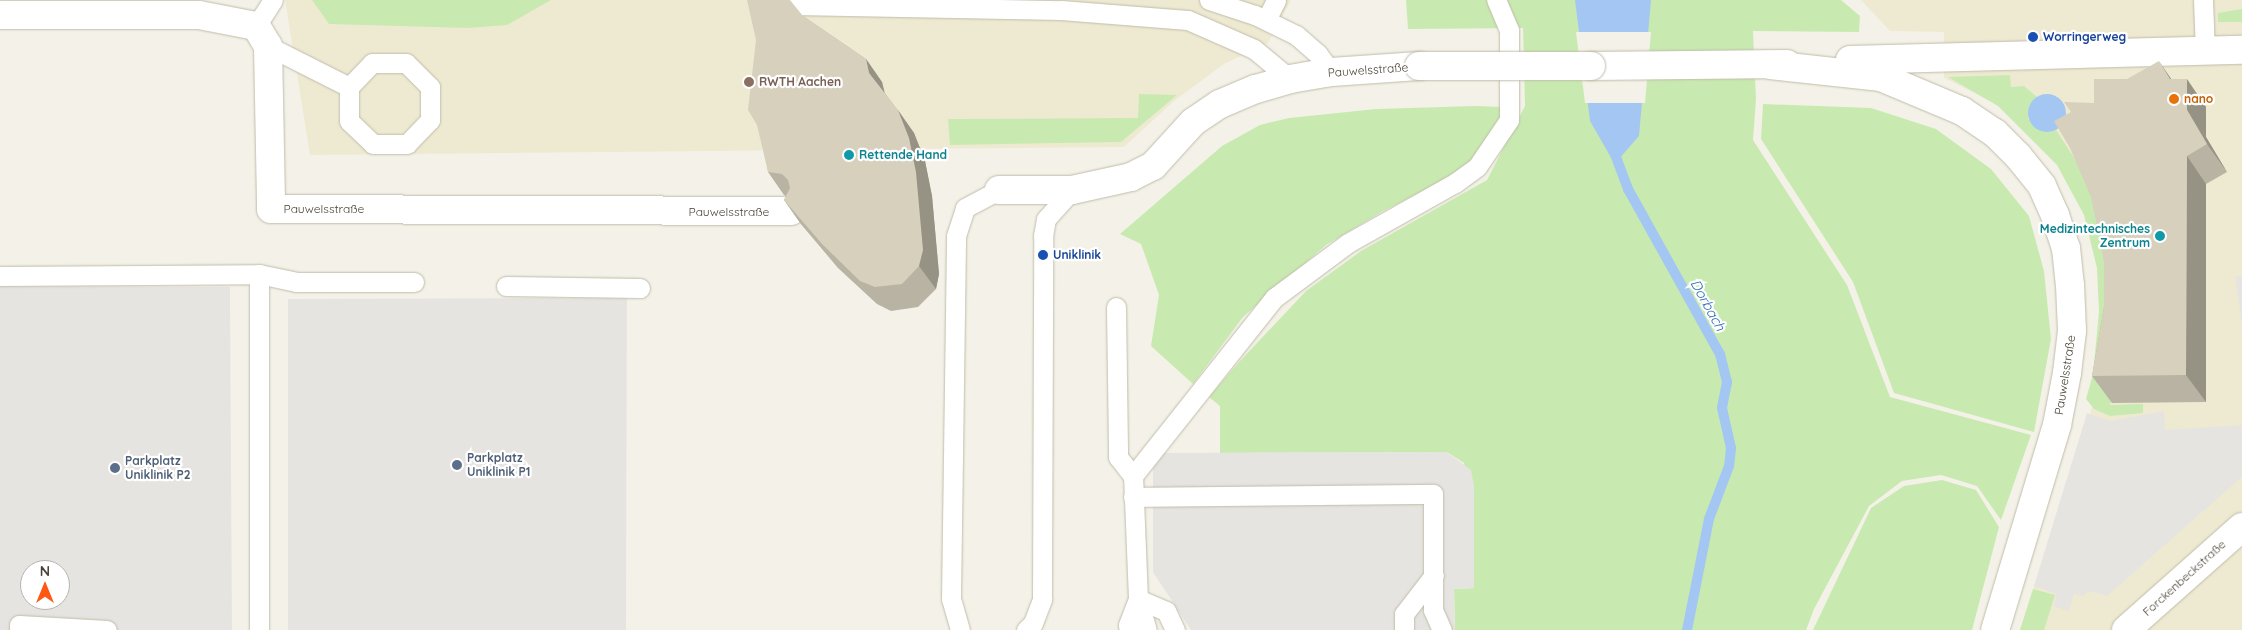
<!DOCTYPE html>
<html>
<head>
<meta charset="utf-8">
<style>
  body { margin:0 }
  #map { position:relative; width:2242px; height:630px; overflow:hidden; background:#f4f2e8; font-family:Quicksand,sans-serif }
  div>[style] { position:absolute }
  .education>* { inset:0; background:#eeead2 }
  .green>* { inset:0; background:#c8eab0 }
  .parking>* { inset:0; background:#e6e4e0 }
  .water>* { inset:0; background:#a3c7f2 }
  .round { border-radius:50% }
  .pier>* { inset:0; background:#f4f2e8 }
  .stream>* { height:10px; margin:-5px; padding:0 5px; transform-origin:5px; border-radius:5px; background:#a3c7f2 }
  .roads { filter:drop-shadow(0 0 1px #c0bcaa) drop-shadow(0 0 1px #c0bcaa) }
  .service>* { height:19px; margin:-9.5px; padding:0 9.5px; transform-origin:9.5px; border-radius:9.5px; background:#fff }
  .minor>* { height:28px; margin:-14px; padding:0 14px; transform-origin:14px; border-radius:14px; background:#fff }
  .tertiary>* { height:28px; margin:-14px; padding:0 14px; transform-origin:14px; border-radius:14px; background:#fff }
  .bridges { filter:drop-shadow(0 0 1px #c0bcaa) drop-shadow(0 0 1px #c0bcaa) }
  .minor-bridge>* { height:28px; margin:-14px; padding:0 14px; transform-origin:14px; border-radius:14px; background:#fff }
  .wall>* { inset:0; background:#b8b3a3 }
  .shaded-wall>* { inset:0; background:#969284 }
  .building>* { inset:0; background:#d6d0bd }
  .dots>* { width:14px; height:14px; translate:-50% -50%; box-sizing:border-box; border:2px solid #fff; border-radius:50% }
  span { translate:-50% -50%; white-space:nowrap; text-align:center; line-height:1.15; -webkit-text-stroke:4.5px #fff; paint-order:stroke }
  .transit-label { font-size:12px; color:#164399; font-weight:700 }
  .left { translate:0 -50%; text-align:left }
  .street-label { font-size:12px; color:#484336 }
  .education-label { font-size:12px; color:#785e54; font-weight:700 }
  .food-label { font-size:12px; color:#c56008; font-weight:700 }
  .culture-label { font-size:12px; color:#0d838f; font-weight:700 }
  .right { translate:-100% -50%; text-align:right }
  .service-label { font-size:12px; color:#4e5e75; font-weight:700 }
  .water-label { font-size:14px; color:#2c6ab7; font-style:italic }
  .north { position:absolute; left:20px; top:560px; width:50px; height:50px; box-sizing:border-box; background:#fff; border:1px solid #b6b4af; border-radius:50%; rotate:0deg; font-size:14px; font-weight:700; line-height:20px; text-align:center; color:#484336 }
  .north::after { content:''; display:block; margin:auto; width:18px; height:22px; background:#ff5714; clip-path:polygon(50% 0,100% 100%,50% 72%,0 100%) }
</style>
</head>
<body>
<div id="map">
  <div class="education">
    <i style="clip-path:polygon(285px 0,1291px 0,1268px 43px,1224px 64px,1174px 101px,1124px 147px,310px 155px)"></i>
    <i style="clip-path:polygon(1861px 0,2242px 0,2242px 630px,2020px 630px,2106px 364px,2103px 264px,2069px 168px,2011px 111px,1944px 78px,1944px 32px,1890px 31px)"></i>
  </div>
  <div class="green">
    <i style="clip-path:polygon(312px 0,551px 0,507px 25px,468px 28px,329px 24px)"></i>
    <i style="clip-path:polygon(1406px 0,1841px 0,1860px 16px,1859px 32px,1753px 31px,1756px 99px,1753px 140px,1847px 285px,1890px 397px,2031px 435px,2001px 520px,1977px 486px,1941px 475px,1902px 481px,1869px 506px,1814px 609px,1806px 630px,1455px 630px,1454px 589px,1474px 588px,1464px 463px,1447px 452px,1220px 453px,1220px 406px,1209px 397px,1241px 360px,1306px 291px,1361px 251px,1487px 180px,1525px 106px,1523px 28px,1408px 29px)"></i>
    <i style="clip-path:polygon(2242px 9px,2242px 22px,2218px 22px,2218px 13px)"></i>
    <i style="clip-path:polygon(2010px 75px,2011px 87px,2024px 86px,2037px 97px,2029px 106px,2028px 119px,2049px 132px,2056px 130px,2084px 173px,2104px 210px,2118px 373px,2110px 405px,2143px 404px,2143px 413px,2110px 416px,2094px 409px,2086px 399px,2093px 374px,2099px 312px,2097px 268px,2084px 215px,2057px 165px,1998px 106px,1948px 77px)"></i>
    <i style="clip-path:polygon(1139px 94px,1177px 95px,1121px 142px,950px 145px,948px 119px,1138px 118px)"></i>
    <i style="clip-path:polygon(1763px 104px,1871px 108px,1936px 129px,1991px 169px,2029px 216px,2044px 271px,2051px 339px,2034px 432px,1894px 393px,1853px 282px,1761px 139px)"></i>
    <i style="clip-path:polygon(1475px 106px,1504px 107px,1498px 126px,1471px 162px,1451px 177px,1383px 211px,1326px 245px,1243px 317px,1193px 384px,1151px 346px,1159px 295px,1141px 244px,1120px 234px,1222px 146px,1260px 125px,1289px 118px,1376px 109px)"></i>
    <i style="clip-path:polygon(1942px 480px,1976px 490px,1999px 527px,1972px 630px,1813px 630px,1871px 508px,1904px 486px)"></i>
    <i style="clip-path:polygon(2033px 589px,2055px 595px,2044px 630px,2020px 630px)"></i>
  </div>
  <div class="parking">
    <i style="clip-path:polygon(2242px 276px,2242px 325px,2235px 277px)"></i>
    <i style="clip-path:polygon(evenodd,0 286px,230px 287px,232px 630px,0 630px,0 286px,30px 570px,60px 570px,60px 600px,30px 600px,30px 570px)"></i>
    <i style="clip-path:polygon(627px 298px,626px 630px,288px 630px,288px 299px)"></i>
    <i style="clip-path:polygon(2164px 411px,2165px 430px,2242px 425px,2242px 477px,2107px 596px,2089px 591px,2083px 596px,2074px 594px,2069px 611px,2053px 606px,2057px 594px,2034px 586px,2087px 413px,2109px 421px)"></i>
    <i style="clip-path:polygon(1447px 452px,1471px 470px,1474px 486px,1474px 588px,1454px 589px,1455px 630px,1191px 630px,1153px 572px,1153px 467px,1162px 453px)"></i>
  </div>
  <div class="water">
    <i style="clip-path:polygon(1575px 0,1651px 0,1639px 136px,1619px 159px,1613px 161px,1590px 121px)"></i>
    <i class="round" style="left:2028px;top:94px;width:38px;height:38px"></i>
  </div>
  <div class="pier">
    <i style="clip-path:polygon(1576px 32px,1651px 32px,1645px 103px,1585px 103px)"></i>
  </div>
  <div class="stream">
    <i style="left:1613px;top:149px;width:43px;rotate:69.4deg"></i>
    <i style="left:1628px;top:189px;width:189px;rotate:60.9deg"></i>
    <i style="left:1720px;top:354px;width:29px;rotate:76deg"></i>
    <i style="left:1727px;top:382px;width:26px;rotate:101deg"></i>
    <i style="left:1722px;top:408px;width:41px;rotate:77.3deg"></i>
    <i style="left:1731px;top:448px;width:18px;rotate:96deg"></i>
    <i style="left:1729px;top:466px;width:57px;rotate:110.7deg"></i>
    <i style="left:1709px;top:519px;width:113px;rotate:101.2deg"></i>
  </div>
  <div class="roads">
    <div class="service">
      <i style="left:1209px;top:0;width:48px;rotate:18.1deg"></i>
      <i style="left:1255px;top:15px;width:46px;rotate:26deg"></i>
      <i style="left:1296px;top:35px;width:29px;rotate:41deg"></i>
      <i style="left:1318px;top:54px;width:22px;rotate:54deg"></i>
      <i style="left:2203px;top:0;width:51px;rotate:87.8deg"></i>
      <i style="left:794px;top:5px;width:267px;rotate:1.1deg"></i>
      <i style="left:1061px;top:10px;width:127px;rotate:4.5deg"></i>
      <i style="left:1188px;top:20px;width:72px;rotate:23.7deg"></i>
      <i style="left:1254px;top:49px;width:47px;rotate:39.8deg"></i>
      <i style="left:1266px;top:20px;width:22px;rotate:-63deg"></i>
      <i style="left:256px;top:26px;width:31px;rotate:-57deg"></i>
      <i style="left:268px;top:46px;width:91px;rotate:26.8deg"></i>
      <i style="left:349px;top:87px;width:33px;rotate:-46deg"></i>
      <i style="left:372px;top:63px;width:34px"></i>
      <i style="left:406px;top:63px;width:34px;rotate:45deg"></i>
      <i style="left:430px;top:87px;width:33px;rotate:90deg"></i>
      <i style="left:430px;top:120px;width:33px;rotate:134deg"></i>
      <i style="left:407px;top:144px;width:34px;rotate:180deg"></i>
      <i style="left:373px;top:144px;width:33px;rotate:-136deg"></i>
      <i style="left:349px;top:121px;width:34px;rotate:-90deg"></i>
      <i style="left:259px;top:274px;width:356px;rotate:90deg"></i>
      <i style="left:0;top:276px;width:259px;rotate:-0.4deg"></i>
      <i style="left:259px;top:274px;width:38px;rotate:12deg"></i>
      <i style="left:296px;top:282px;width:118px"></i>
      <i style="left:506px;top:286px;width:134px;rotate:0.9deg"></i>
      <i style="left:1116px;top:307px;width:150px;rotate:89.2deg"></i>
      <i style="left:1118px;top:457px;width:24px;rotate:52deg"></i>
      <i style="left:1133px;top:497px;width:300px;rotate:-0.6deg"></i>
      <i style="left:1433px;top:494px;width:116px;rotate:90deg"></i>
      <i style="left:1433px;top:610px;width:22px;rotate:66deg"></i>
      <i style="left:1138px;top:599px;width:32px;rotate:74deg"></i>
      <i style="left:19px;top:630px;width:5px;rotate:-90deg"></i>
      <i style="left:19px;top:625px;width:88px;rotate:3.3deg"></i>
      <i style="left:960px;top:630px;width:32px;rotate:-106deg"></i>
      <i style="left:951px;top:599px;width:363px;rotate:-89.2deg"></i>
      <i style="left:956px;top:236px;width:29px;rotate:-72deg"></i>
      <i style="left:965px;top:208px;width:38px;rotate:-28deg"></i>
      <i style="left:1026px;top:630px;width:10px;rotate:-45deg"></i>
      <i style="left:1033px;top:623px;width:26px;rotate:-69deg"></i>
      <i style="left:1042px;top:599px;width:363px;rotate:-89.8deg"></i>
      <i style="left:1043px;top:236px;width:17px;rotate:-80deg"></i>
      <i style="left:1046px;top:219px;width:39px;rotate:-48deg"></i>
      <i style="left:1129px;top:630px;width:5px;rotate:-101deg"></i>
      <i style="left:1128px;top:625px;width:28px;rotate:-69deg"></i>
      <i style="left:1175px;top:630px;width:21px;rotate:-115deg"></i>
      <i style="left:1166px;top:611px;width:30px;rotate:-157deg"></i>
      <i style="left:1138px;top:599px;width:123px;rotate:-92.3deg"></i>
      <i style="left:1133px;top:476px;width:227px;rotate:-51.6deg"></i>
      <i style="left:1274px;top:298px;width:92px;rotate:-36.6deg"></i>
      <i style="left:1348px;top:243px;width:123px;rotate:-29.3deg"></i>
      <i style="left:1455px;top:183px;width:27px;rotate:-36deg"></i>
      <i style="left:1477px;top:167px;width:57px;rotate:-55.8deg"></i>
      <i style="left:1509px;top:120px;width:90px;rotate:-90deg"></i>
      <i style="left:1509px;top:30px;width:33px;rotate:-113deg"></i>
      <i style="left:1404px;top:630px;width:16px;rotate:-90deg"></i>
      <i style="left:1404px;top:614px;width:49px;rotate:-52.4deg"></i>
    </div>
    <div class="minor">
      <i style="left:0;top:15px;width:199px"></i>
      <i style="left:199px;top:15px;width:58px;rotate:10.9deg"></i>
      <i style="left:256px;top:26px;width:23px;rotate:59deg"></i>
      <i style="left:268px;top:46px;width:163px;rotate:88.9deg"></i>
      <i style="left:271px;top:209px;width:520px;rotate:0.22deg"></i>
      <i style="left:1850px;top:60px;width:392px;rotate:-1.5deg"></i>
      <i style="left:1770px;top:65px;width:112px;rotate:6.2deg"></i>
      <i style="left:1881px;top:77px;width:88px;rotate:22.8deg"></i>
      <i style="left:1962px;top:111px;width:40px;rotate:34deg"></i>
      <i style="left:1995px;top:133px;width:33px;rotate:45deg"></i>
      <i style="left:2018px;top:156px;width:38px;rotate:51deg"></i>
      <i style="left:2042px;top:186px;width:32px;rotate:66deg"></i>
      <i style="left:2055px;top:215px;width:35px;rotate:72deg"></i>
      <i style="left:2066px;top:248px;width:37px;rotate:84deg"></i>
      <i style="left:2070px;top:285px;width:46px;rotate:87.5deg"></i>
      <i style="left:2072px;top:331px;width:42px;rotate:96.8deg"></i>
      <i style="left:2067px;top:373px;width:53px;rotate:100.9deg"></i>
      <i style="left:2057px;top:425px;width:214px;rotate:106.8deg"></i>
      <i style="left:1591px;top:66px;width:196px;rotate:-0.6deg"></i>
      <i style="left:999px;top:190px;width:73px"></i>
      <i style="left:1072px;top:190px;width:60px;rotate:-12.4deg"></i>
      <i style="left:1131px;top:177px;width:25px;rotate:-27deg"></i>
      <i style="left:1153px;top:166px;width:59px;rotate:-47.7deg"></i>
      <i style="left:1193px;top:122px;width:32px;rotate:-34deg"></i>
      <i style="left:1220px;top:104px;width:39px;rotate:-23deg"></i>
      <i style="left:1256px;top:89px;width:35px;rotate:-16deg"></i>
      <i style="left:1290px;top:79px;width:42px;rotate:-9.7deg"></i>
      <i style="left:1331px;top:72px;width:88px;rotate:-3.9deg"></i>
    </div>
    <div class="tertiary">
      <i style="left:2126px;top:630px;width:155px;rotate:-41.6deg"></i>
    </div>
  </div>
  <div class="bridges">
    <div class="minor-bridge">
      <i style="left:1419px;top:66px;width:172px"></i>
    </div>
  </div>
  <div class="wall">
    <i style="clip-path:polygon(803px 16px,866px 59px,882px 82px,885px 93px,914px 133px,925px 161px,932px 196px,939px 274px,936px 289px,918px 307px,891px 311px,877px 304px,838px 268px,800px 223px,784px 200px,786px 196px,784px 195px,768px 172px,756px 40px)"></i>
    <i style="clip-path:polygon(2171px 79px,2206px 107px,2206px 137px,2227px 172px,2206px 184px,2206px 402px,2112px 403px,2092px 376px,2104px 307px,2104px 261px,2094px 103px)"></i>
  </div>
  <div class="shaded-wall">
    <i style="clip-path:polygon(866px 59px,882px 82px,885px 96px,869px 73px)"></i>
    <i style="clip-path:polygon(2159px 61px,2178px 89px,2187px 79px,2206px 107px,2206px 137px,2227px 172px,2207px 144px)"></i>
    <i style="clip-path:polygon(898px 110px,914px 133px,925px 161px,932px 196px,939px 274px,936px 289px,919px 266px)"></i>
    <i style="clip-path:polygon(2187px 156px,2206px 184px,2206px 402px,2186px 375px)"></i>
  </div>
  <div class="building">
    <i style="clip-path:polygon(747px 0,790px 0,803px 16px,866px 59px,869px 73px,898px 110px,909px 138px,916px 172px,923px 250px,919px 266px,902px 284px,875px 287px,860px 281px,822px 244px,784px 200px,790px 188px,788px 180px,782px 174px,768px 172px,757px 125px,748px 110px,756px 40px)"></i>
    <i style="clip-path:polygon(2159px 61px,2170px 79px,2187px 79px,2187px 110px,2207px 144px,2187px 156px,2186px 375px,2092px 376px,2104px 307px,2104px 261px,2091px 197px,2070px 148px,2054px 121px,2071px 112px,2064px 102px,2094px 103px,2094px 79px,2127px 79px)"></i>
  </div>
  <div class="dots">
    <i style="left:2033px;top:37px;background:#1a4fb4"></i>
    <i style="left:749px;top:82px;background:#8d6e63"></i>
    <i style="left:2174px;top:99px;background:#e8710a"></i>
    <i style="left:849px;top:155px;background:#0f9aa8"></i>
    <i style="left:2160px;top:236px;background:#0f9aa8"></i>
    <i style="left:1043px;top:255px;background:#1a4fb4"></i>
    <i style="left:457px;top:465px;background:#5c6f8a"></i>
    <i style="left:115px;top:468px;background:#5c6f8a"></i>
  </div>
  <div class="transit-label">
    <span class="left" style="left:2043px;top:37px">Worringerweg</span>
    <span class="left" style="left:1053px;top:255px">Uniklinik</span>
  </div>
  <div class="street-label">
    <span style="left:1368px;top:70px;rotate:-4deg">Pauwelsstraße</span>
    <span style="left:324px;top:209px">Pauwelsstraße</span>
    <span style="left:729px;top:212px">Pauwelsstraße</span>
    <span style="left:2065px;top:375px;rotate:-81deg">Pauwelsstraße</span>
    <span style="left:2184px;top:578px;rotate:-42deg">Forckenbeckstraße</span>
  </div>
  <div class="education-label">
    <span class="left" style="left:759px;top:82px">RWTH Aachen</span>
  </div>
  <div class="food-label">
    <span class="left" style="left:2184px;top:99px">nano</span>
  </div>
  <div class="culture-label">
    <span class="left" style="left:859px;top:155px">Rettende Hand</span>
    <span class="right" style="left:2150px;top:236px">Medizintechnisches<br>Zentrum</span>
  </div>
  <div class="service-label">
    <span class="left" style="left:467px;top:465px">Parkplatz<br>Uniklinik P1</span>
    <span class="left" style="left:125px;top:468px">Parkplatz<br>Uniklinik P2</span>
  </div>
  <div class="water-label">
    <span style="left:1708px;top:305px;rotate:61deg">Dorbach</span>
  </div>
  <div class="north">N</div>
</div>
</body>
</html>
